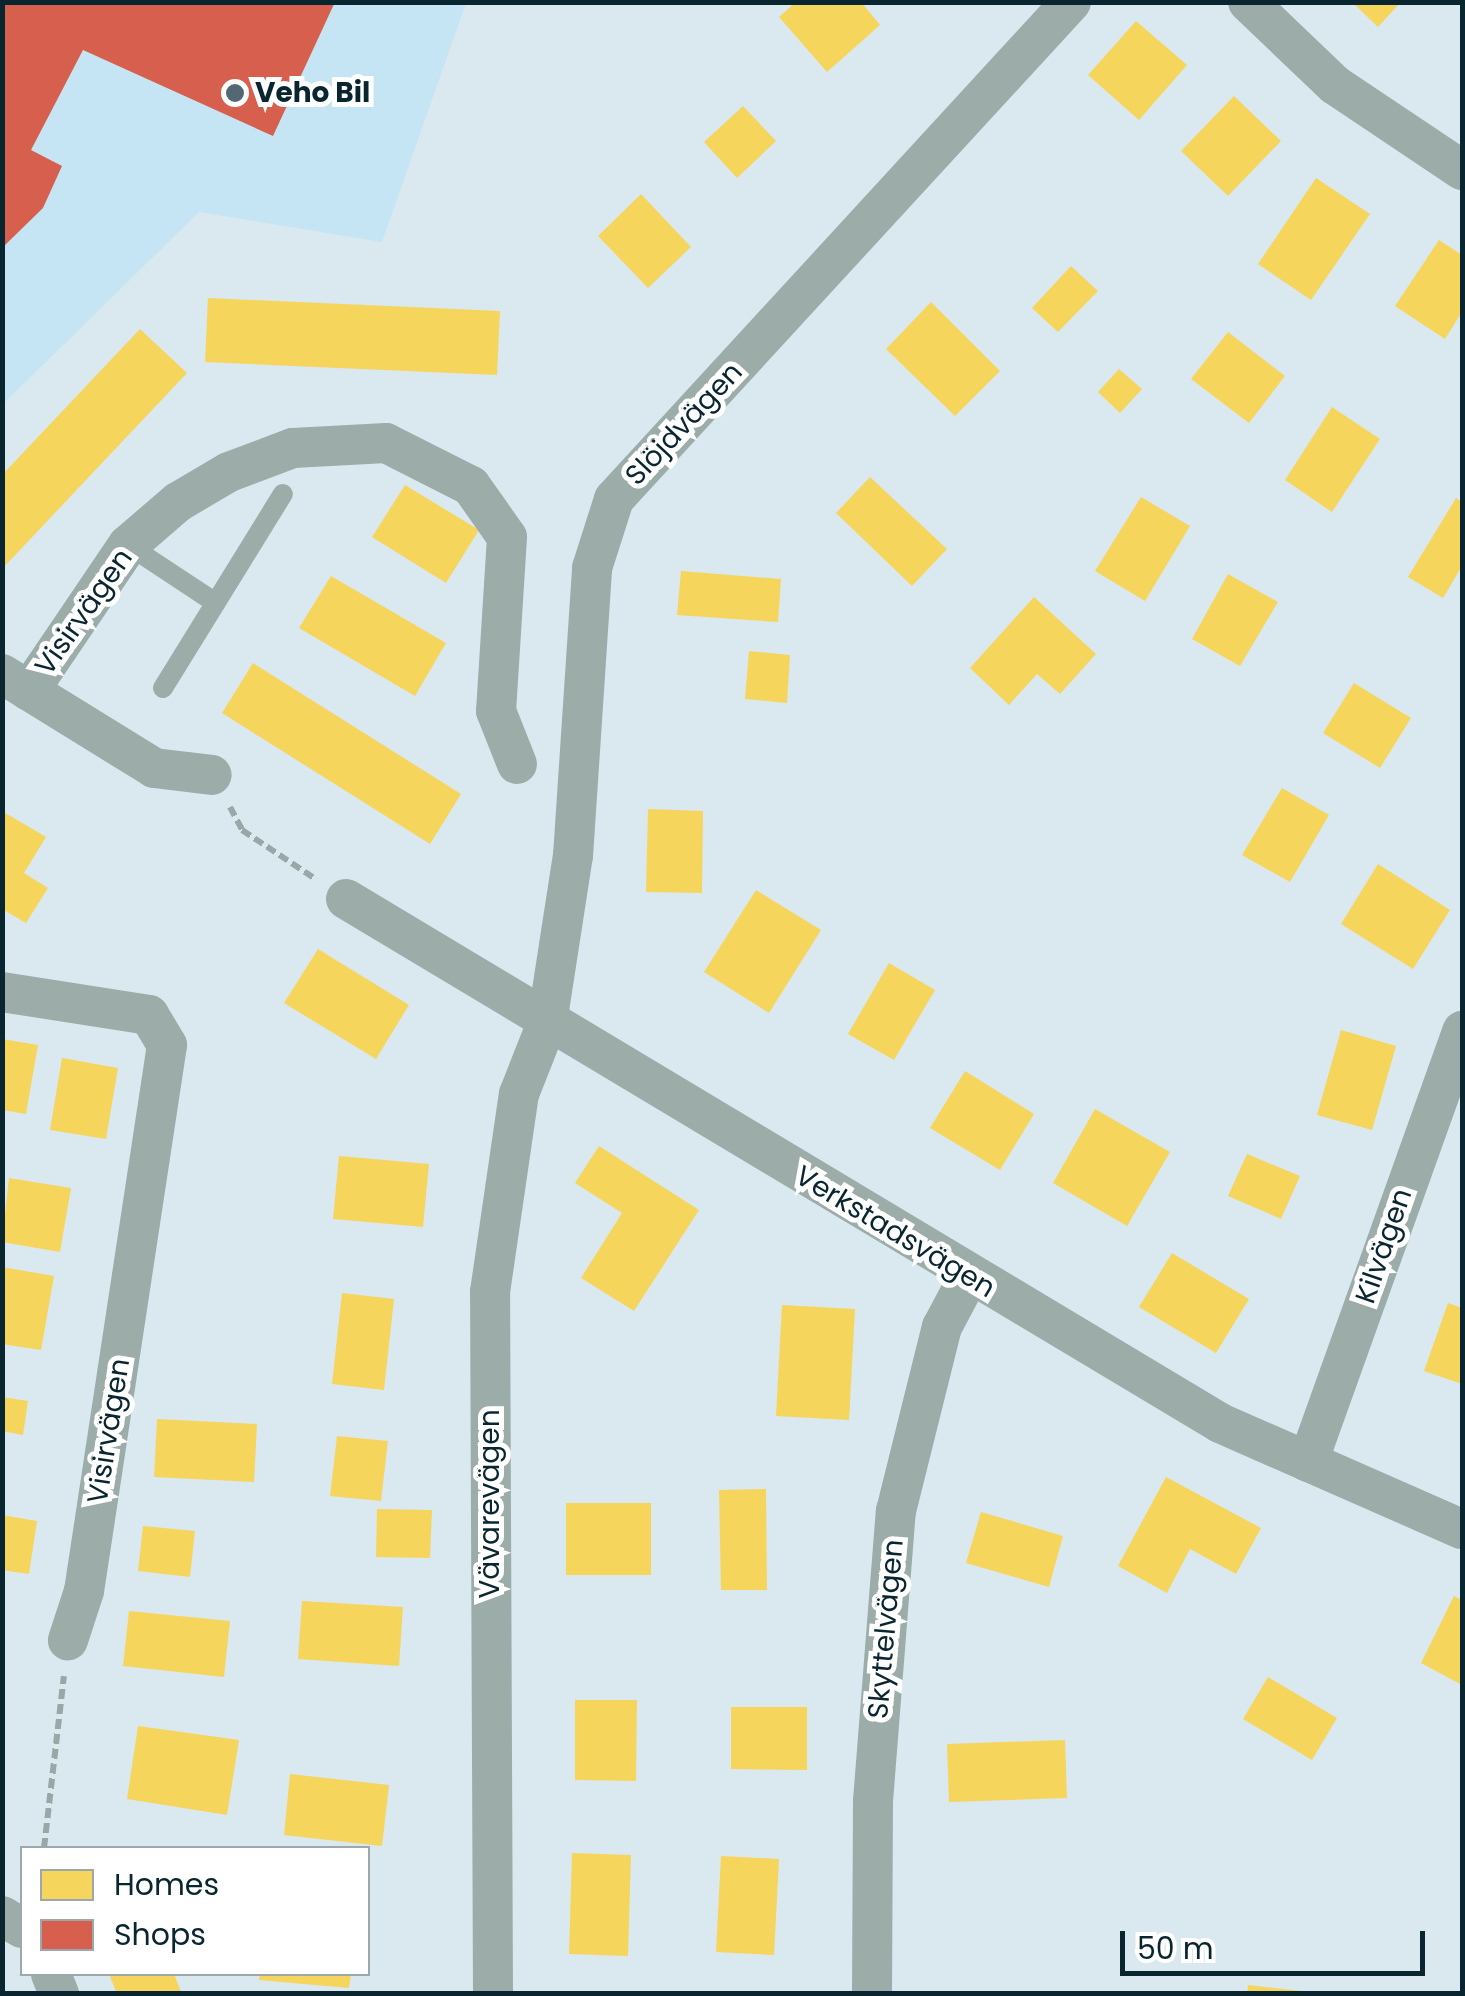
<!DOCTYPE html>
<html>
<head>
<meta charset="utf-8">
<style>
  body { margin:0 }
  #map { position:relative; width:1465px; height:1996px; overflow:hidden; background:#dae8f0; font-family:Poppins,sans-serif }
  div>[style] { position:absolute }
  .built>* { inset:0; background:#c6e5f4 }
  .homes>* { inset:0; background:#f6d55c }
  .shops>* { inset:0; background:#d6604d }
  .path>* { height:6px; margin-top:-3px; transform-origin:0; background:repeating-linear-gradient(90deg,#99a7a8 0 10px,transparent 0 15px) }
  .lane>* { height:20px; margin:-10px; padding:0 10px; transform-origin:10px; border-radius:10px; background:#9caca9 }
  .street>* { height:40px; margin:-20px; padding:0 20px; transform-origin:20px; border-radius:20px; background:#9caca9 }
  .dots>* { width:28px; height:28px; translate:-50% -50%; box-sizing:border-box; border:5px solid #fff; border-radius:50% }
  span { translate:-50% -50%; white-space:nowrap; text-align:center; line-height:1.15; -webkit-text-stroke:10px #fff; paint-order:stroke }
  .poi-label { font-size:28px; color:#082530; font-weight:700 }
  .left { translate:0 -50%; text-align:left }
  .street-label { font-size:28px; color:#082530 }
  .frame { position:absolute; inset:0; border:5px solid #082530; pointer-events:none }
  .legend { position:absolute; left:20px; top:1846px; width:350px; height:130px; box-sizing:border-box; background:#fff; border:2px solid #9ca8ac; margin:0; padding:12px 18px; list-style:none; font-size:30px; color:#082530 }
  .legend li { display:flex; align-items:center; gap:20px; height:50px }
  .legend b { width:50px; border:2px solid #9ca8ac }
  .scale { position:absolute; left:1120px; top:1931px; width:305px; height:45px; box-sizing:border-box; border:5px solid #082530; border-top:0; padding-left:12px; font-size:30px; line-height:35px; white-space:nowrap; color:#082530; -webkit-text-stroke:8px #fff; paint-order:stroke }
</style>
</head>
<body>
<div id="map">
  <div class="built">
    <i style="clip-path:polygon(3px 3px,466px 3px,382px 242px,199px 212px,3px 404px)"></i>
  </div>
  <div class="homes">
    <i style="clip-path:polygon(796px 2px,861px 2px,880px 25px,827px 72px,779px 17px)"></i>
    <i style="clip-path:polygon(1352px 2px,1401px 2px,1378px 27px)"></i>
    <i style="clip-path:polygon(1136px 21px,1187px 65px,1139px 120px,1088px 75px)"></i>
    <i style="clip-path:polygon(1234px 96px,1281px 141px,1228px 196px,1181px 151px)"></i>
    <i style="clip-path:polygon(743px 106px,776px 141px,737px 178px,704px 142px)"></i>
    <i style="clip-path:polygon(1316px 178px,1370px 214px,1311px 300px,1258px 264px)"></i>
    <i style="clip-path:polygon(641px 194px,691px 247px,648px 288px,598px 236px)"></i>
    <i style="clip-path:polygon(1439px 240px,1462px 255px,1462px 312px,1445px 339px,1395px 306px)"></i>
    <i style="clip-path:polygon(1071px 266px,1098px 291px,1058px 332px,1032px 308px)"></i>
    <i style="clip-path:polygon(208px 298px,500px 311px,497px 375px,205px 362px)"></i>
    <i style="clip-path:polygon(931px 302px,1000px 371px,955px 416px,886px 349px)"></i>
    <i style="clip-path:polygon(140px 329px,187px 373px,2px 569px,2px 475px)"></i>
    <i style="clip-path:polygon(1228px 332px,1285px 376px,1249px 423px,1191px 379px)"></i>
    <i style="clip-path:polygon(1119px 369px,1142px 389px,1120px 413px,1098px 392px)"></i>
    <i style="clip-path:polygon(1332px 407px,1380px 439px,1332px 512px,1285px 480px)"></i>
    <i style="clip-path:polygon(870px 477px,947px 549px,912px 586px,836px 513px)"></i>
    <i style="clip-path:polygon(405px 485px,479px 530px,446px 583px,372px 537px)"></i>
    <i style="clip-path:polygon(1141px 497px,1190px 526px,1145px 601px,1095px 571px)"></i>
    <i style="clip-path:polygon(1456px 498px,1462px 502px,1462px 566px,1443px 598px,1408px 577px)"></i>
    <i style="clip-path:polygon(681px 571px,781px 579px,778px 622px,677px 615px)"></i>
    <i style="clip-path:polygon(1228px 574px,1278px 602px,1240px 666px,1192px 639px)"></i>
    <i style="clip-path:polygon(331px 576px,446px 643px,415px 696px,299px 628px)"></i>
    <i style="clip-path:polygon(1034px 597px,1096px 654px,1060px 694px,1037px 674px,1009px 705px,970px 668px)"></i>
    <i style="clip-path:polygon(749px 651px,790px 655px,787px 703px,745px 699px)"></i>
    <i style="clip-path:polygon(253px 663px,461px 794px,430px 844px,222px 713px)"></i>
    <i style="clip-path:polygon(1354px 683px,1411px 718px,1380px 768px,1323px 733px)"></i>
    <i style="clip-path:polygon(1282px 788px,1329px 815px,1290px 882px,1242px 855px)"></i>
    <i style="clip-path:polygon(648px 809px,703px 811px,702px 893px,646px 892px)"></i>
    <i style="clip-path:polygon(2px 811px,46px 837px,24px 873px,48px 888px,26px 923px,2px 909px)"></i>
    <i style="clip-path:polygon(1378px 864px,1450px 910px,1413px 969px,1341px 924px)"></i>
    <i style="clip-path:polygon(756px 890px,821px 930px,769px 1013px,704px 972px)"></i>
    <i style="clip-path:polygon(318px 949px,409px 1005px,376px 1059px,284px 1003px)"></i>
    <i style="clip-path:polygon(889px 963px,935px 990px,894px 1060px,848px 1034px)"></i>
    <i style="clip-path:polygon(1341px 1030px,1396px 1046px,1372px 1130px,1317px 1115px)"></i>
    <i style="clip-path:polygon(2px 1039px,38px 1045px,26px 1114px,2px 1110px)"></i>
    <i style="clip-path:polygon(62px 1058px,118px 1068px,106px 1139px,50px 1130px)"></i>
    <i style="clip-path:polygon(965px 1071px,1034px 1114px,1000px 1170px,930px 1128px)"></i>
    <i style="clip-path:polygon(1095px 1109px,1170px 1152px,1127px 1226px,1053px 1183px)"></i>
    <i style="clip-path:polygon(599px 1146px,699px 1210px,634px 1311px,581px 1278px,622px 1213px,575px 1183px)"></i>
    <i style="clip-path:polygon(1247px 1154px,1300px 1176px,1281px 1219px,1228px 1196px)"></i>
    <i style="clip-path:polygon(339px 1156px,429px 1164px,423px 1227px,333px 1219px)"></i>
    <i style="clip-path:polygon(9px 1178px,71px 1188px,60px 1252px,2px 1242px)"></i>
    <i style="clip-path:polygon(1172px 1253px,1249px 1299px,1216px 1353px,1139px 1307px)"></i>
    <i style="clip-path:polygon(2px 1267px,54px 1276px,41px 1350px,2px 1344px)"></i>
    <i style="clip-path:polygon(342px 1293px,394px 1299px,384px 1390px,332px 1384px)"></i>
    <i style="clip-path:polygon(1448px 1303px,1462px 1308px,1462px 1384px,1424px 1371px)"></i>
    <i style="clip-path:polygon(782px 1305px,855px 1309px,849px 1420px,776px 1416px)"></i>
    <i style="clip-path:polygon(2px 1397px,28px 1401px,23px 1435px,2px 1431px)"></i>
    <i style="clip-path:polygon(157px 1419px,257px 1424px,254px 1482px,154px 1477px)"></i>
    <i style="clip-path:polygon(337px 1436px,388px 1441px,381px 1501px,330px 1496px)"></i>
    <i style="clip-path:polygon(1166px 1477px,1261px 1528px,1236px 1574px,1190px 1549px,1167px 1593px,1118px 1566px)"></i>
    <i style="clip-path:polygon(766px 1489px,767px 1590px,721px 1590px,719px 1490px)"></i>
    <i style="clip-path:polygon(566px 1503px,651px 1503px,651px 1575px,566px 1575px)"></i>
    <i style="clip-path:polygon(377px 1509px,432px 1510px,430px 1558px,376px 1557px)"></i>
    <i style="clip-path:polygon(981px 1512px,1063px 1536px,1049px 1587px,966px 1563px)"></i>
    <i style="clip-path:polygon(2px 1515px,37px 1521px,29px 1574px,2px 1570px)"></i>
    <i style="clip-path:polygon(143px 1526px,195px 1531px,190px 1577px,138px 1571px)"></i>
    <i style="clip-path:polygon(1454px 1596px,1462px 1600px,1462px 1685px,1421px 1663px)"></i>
    <i style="clip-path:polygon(302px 1601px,403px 1607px,399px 1666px,298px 1659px)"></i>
    <i style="clip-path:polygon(129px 1611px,230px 1621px,224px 1677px,123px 1666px)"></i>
    <i style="clip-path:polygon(1268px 1677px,1337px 1718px,1312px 1760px,1243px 1719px)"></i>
    <i style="clip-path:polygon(575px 1700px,637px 1700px,636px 1781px,575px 1780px)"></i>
    <i style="clip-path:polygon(731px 1707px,807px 1707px,807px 1770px,731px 1769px)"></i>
    <i style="clip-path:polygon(138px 1726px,239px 1740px,227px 1815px,127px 1799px)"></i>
    <i style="clip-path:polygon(1065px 1740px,1067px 1798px,949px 1802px,947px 1744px)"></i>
    <i style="clip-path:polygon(290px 1774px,389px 1785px,382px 1846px,284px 1835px)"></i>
    <i style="clip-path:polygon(572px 1853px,631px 1855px,628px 1956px,569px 1954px)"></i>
    <i style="clip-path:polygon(721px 1856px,779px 1859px,774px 1955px,716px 1952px)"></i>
    <i style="clip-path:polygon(109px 1974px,174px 1974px,182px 1994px,117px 1994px)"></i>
    <i style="clip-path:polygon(260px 1974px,351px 1974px,349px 1988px,259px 1980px)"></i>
    <i style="clip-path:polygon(1248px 1985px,1302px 1991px,1302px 1994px,1247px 1994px)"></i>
  </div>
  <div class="shops">
    <i style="clip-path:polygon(2px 2px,335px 2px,273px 136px,83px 50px,31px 150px,62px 166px,43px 208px,2px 248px)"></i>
  </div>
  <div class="path">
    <i style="left:230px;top:807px;width:26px;rotate:62deg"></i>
    <i style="left:242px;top:830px;width:87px;rotate:33.7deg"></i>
    <i style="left:44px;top:1848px;width:173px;rotate:-83.4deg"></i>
  </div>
  <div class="lane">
    <i style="left:128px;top:545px;width:105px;rotate:33.4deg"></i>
    <i style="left:163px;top:688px;width:228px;rotate:-58.3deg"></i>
  </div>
  <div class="street">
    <i style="left:1248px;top:2px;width:120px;rotate:43.7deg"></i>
    <i style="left:1335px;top:85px;width:153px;rotate:33.8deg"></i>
    <i style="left:2px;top:674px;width:179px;rotate:31.7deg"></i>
    <i style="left:154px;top:768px;width:58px;rotate:6.9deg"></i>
    <i style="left:29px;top:691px;width:176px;rotate:-55.9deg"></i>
    <i style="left:128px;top:545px;width:66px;rotate:-40.7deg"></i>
    <i style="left:178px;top:502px;width:59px;rotate:-30.5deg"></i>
    <i style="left:229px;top:472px;width:68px;rotate:-20.6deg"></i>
    <i style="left:293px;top:448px;width:93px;rotate:-3.1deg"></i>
    <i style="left:386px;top:443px;width:95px;rotate:26.8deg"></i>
    <i style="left:471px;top:486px;width:62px;rotate:54.8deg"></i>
    <i style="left:507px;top:537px;width:174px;rotate:93.6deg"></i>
    <i style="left:496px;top:711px;width:57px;rotate:68.4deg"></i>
    <i style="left:346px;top:899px;width:1019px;rotate:30.94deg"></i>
    <i style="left:1220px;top:1423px;width:264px;rotate:23.7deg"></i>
    <i style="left:2px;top:992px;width:149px;rotate:8.9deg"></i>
    <i style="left:149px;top:1015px;width:35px;rotate:59deg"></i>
    <i style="left:167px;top:1045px;width:552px;rotate:98.64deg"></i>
    <i style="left:84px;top:1591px;width:52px;rotate:108.1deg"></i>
    <i style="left:1308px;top:1462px;width:458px;rotate:-70.3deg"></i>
    <i style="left:2px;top:1916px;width:23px;rotate:31deg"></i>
    <i style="left:51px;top:1974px;width:22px;rotate:68deg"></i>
    <i style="left:493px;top:1994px;width:702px;rotate:-90.24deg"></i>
    <i style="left:490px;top:1292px;width:200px;rotate:-81.7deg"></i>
    <i style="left:519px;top:1094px;width:76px;rotate:-68.5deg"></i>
    <i style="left:547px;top:1023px;width:169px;rotate:-81.2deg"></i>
    <i style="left:573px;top:856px;width:289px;rotate:-86.2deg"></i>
    <i style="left:592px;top:568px;width:72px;rotate:-72.3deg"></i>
    <i style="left:614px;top:499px;width:675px;rotate:-47.4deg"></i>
    <i style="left:872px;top:1994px;width:193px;rotate:-89.7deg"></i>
    <i style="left:873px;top:1801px;width:291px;rotate:-85.5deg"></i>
    <i style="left:896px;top:1511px;width:190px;rotate:-76deg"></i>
    <i style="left:942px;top:1327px;width:58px;rotate:-62.1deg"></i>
  </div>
  <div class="dots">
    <i style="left:235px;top:93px;background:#526973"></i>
  </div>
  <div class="poi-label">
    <span class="left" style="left:255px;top:93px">Veho Bil</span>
  </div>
  <div class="street-label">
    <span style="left:684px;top:424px;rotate:-47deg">Slöjdvägen</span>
    <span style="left:84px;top:612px;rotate:-55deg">Visirvägen</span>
    <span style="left:895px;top:1232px;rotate:31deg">Verkstadsvägen</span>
    <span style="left:1384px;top:1246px;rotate:-71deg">Kilvägen</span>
    <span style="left:109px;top:1431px;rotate:-81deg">Visirvägen</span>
    <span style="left:490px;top:1504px;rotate:-90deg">Vävarevägen</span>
    <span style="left:886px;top:1629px;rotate:-85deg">Skyttelvägen</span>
  </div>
  <div class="frame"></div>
  <ul class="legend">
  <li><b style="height:28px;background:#f6d55c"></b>Homes</li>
  <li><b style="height:28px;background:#d6604d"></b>Shops</li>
  </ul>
  <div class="scale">50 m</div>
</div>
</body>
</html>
